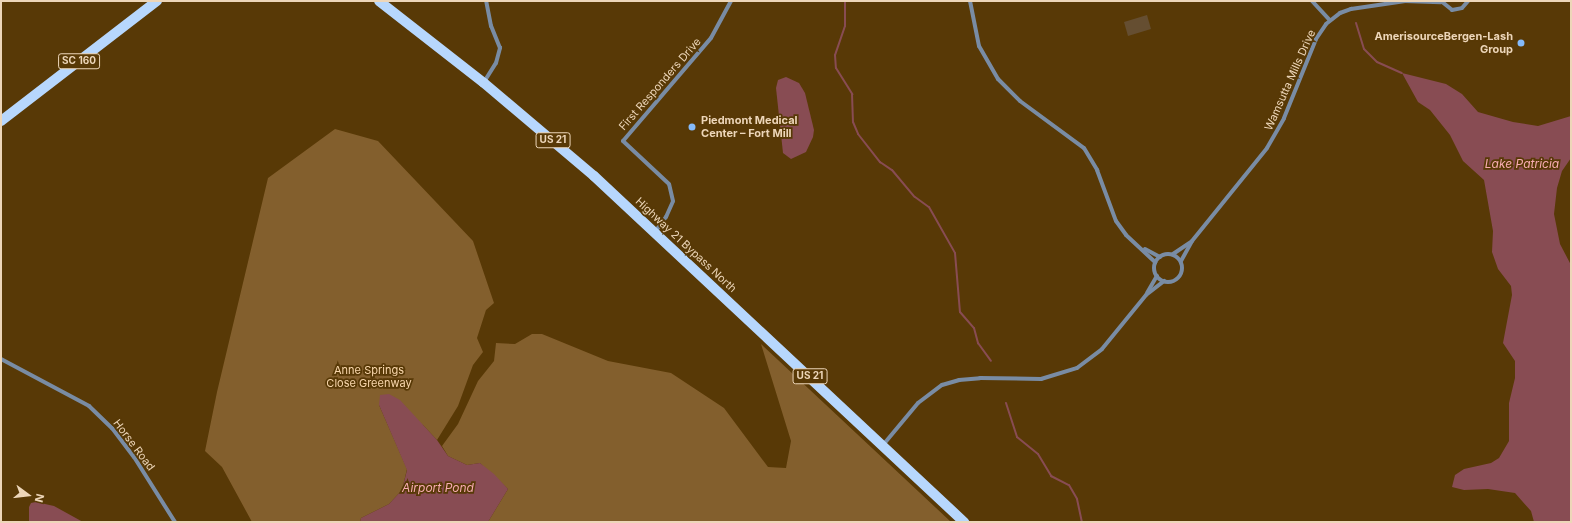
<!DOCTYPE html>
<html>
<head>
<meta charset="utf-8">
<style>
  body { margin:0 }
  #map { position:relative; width:1572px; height:523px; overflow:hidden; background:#583906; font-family:Inter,sans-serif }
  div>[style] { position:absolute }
  .green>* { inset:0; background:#654e31 }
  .forest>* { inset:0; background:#835f2d }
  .water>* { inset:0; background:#884c53 }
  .stream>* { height:2px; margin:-1px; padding:0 1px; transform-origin:1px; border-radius:1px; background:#884c53 }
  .street>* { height:4px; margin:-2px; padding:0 2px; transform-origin:2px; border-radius:2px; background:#798ca4 }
  .street>.ring { margin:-2px; padding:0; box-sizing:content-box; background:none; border:4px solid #798ca4; border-radius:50% }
  .primary>* { height:10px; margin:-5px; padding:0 5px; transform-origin:5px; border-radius:5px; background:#b7d7fd }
  .dots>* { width:11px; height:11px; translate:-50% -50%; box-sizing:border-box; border:2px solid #583906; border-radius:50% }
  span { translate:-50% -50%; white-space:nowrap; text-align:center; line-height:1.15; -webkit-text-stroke:3.5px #583906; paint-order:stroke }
  .shield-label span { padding:1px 3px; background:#583906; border:1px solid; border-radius:3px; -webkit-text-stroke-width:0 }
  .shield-label { font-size:10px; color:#edd6b9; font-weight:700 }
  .poi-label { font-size:11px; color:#edd6b9; font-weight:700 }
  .right { translate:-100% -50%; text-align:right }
  .left { translate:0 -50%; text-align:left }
  .street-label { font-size:11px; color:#edd6b9 }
  .park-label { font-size:11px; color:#f9d7ad }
  .water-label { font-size:12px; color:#f8acb3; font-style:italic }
  .frame { position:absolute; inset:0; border:2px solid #edd6b9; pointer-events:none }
  .north { position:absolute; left:8px; top:475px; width:40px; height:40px; -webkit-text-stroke:3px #583906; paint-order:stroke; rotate:105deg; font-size:11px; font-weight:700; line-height:16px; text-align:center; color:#edd6b9 }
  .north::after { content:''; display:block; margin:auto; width:14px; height:18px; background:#edd6b9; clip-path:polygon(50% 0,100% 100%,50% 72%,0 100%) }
</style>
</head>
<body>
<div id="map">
  <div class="green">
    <i style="clip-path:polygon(1147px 15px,1151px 29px,1128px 36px,1124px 22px)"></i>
  </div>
  <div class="forest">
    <i style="clip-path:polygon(335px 129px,378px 141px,473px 241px,494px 303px,486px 310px,477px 338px,483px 352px,473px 365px,458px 406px,437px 440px,423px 425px,379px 405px,407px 469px,402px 490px,389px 504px,361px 518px,360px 522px,252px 522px,222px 467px,205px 451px,217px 392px,268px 178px)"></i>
    <i style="clip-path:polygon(532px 334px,542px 334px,608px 361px,671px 373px,724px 408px,768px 467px,786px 468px,791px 441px,761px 344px,951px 522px,488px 522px,508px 489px,480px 463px,467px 465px,448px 456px,442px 446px,458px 424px,478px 381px,494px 361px,496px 343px,515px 344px)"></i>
  </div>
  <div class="water">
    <i style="clip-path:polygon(1402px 73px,1446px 84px,1462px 94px,1478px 112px,1513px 122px,1538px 126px,1571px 116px,1571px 158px,1562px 171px,1557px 188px,1554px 214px,1560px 244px,1571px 265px,1571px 522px,1534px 522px,1531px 511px,1515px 493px,1488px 489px,1464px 490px,1452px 487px,1455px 475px,1464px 469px,1491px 463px,1499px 458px,1509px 441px,1509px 403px,1515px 378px,1515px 361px,1503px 343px,1512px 295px,1511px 286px,1498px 269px,1492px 252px,1493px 231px,1484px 180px,1463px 161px,1450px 135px,1430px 110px,1418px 102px)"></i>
    <i style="clip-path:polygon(786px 77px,799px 83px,805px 93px,814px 130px,813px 137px,806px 152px,791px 159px,783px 153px,776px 88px,778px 80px)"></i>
    <i style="clip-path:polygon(389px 394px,400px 400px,437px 440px,448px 456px,467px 465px,480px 463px,494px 474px,508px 489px,488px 522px,360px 522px,361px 518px,389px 504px,402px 490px,407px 470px,379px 405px,380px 395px)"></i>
    <i style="clip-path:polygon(36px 502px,54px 506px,83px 522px,29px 522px,29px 507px,31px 503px)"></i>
  </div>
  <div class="stream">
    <i style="left:845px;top:1px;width:25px;rotate:90deg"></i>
    <i style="left:845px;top:26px;width:31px;rotate:109deg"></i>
    <i style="left:835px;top:55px;width:13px;rotate:86deg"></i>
    <i style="left:836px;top:68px;width:31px;rotate:58deg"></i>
    <i style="left:852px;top:94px;width:28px;rotate:88deg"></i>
    <i style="left:853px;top:122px;width:13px;rotate:67deg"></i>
    <i style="left:858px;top:134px;width:36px;rotate:52deg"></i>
    <i style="left:880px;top:162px;width:14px;rotate:34deg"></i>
    <i style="left:892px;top:170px;width:35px;rotate:50deg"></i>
    <i style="left:915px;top:197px;width:17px;rotate:36deg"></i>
    <i style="left:929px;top:207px;width:53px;rotate:60.5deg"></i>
    <i style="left:955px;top:253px;width:59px;rotate:85.2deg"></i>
    <i style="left:960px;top:312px;width:21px;rotate:49deg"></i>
    <i style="left:974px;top:328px;width:16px;rotate:75deg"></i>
    <i style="left:978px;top:343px;width:22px;rotate:54deg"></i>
    <i style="left:1356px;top:23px;width:27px;rotate:73deg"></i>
    <i style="left:1364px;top:49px;width:18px;rotate:45deg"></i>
    <i style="left:1377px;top:62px;width:27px;rotate:24deg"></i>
    <i style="left:1006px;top:403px;width:36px;rotate:72deg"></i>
    <i style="left:1017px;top:437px;width:27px;rotate:39deg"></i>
    <i style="left:1038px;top:454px;width:26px;rotate:59deg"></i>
    <i style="left:1051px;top:476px;width:20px;rotate:27deg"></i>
    <i style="left:1069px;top:485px;width:16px;rotate:60deg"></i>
    <i style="left:1077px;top:499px;width:24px;rotate:78deg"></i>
  </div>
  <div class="street">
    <i style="left:970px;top:1px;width:46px;rotate:78.7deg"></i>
    <i style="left:979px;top:46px;width:38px;rotate:60deg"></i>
    <i style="left:998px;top:79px;width:31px;rotate:45deg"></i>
    <i style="left:1020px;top:101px;width:79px;rotate:36.3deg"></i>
    <i style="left:1084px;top:148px;width:26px;rotate:59deg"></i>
    <i style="left:1097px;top:170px;width:54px;rotate:69.6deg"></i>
    <i style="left:1116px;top:221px;width:17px;rotate:54deg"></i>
    <i style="left:1126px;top:235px;width:40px;rotate:43deg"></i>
    <i style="left:1312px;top:1px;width:26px;rotate:47deg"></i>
    <i style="left:1404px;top:1px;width:37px;rotate:2deg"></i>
    <i style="left:1441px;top:1px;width:14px;rotate:39deg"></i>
    <i style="left:1452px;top:10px;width:10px;rotate:-11deg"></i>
    <i style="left:1462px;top:8px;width:9px;rotate:-49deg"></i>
    <i style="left:484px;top:82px;width:22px;rotate:-58deg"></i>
    <i style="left:496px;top:63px;width:16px;rotate:-75deg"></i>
    <i style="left:500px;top:48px;width:24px;rotate:-112deg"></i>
    <i style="left:491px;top:26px;width:25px;rotate:-101deg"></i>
    <i style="left:655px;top:232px;width:19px;rotate:-54deg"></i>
    <i style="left:666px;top:217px;width:17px;rotate:-66deg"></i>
    <i style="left:673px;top:201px;width:17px;rotate:-103deg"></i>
    <i style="left:669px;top:184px;width:63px;rotate:-136.9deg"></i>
    <i style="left:623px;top:141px;width:135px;rotate:-49.5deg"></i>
    <i style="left:711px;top:38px;width:42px;rotate:-61.6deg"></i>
    <i style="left:1145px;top:249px;width:17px;rotate:28deg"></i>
    <i style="left:1173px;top:254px;width:23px;rotate:-34deg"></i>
    <i style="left:1192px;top:241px;width:119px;rotate:-51.1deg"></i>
    <i style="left:1267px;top:148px;width:34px;rotate:-60deg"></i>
    <i style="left:1284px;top:118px;width:85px;rotate:-67.9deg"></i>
    <i style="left:1316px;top:39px;width:18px;rotate:-56deg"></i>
    <i style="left:1326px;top:24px;width:18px;rotate:-38deg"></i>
    <i style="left:1340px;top:13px;width:12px;rotate:-20deg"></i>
    <i style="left:1351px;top:9px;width:55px;rotate:-8.4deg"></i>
    <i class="ring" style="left:1154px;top:254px;width:24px;height:24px"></i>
    <i style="left:1181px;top:261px;width:21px;rotate:-61deg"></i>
    <i style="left:1147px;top:293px;width:20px;rotate:-60deg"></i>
    <i style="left:1px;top:359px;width:100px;rotate:28.1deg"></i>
    <i style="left:89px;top:406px;width:32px;rotate:44deg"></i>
    <i style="left:112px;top:428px;width:36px;rotate:53deg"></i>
    <i style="left:134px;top:457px;width:77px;rotate:57.8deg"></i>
    <i style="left:883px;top:445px;width:55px;rotate:-50.2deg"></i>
    <i style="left:918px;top:403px;width:30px;rotate:-37deg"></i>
    <i style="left:942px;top:385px;width:18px;rotate:-16deg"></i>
    <i style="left:959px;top:380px;width:21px;rotate:-5deg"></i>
    <i style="left:980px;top:378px;width:61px;rotate:0.9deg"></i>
    <i style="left:1041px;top:379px;width:38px;rotate:-17deg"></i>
    <i style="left:1077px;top:368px;width:31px;rotate:-37deg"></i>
    <i style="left:1102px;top:349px;width:70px;rotate:-50.8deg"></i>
    <i style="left:1146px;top:295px;width:23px;rotate:-38deg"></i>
  </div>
  <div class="primary">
    <i style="left:379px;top:1px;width:133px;rotate:38deg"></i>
    <i style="left:484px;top:83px;width:144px;rotate:40.2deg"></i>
    <i style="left:594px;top:176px;width:507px;rotate:43.08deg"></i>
    <i style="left:1px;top:121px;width:197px;rotate:-37.6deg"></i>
  </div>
  <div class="dots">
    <i style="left:1521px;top:43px;background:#85bbfb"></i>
    <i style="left:692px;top:127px;background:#85bbfb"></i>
  </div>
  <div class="shield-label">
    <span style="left:79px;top:61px">SC 160</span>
    <span style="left:553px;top:140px">US 21</span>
    <span style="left:810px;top:376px">US 21</span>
  </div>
  <div class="poi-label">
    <span class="right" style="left:1513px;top:43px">AmerisourceBergen-Lash<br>Group</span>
    <span class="left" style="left:701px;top:127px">Piedmont Medical<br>Center – Fort Mill</span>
  </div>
  <div class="street-label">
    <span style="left:1290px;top:80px;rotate:-66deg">Wamsutta Mills Drive</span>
    <span style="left:660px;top:84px;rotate:-49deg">First Responders Drive</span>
    <span style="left:686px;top:245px;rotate:43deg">Highway 21 Bypass North</span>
    <span style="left:134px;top:445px;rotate:53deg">Horse Road</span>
  </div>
  <div class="park-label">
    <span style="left:369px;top:377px">Anne Springs<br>Close Greenway</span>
  </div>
  <div class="water-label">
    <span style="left:1522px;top:164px">Lake Patricia</span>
    <span style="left:438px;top:488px">Airport Pond</span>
  </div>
  <div class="frame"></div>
  <div class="north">N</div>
</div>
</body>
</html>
